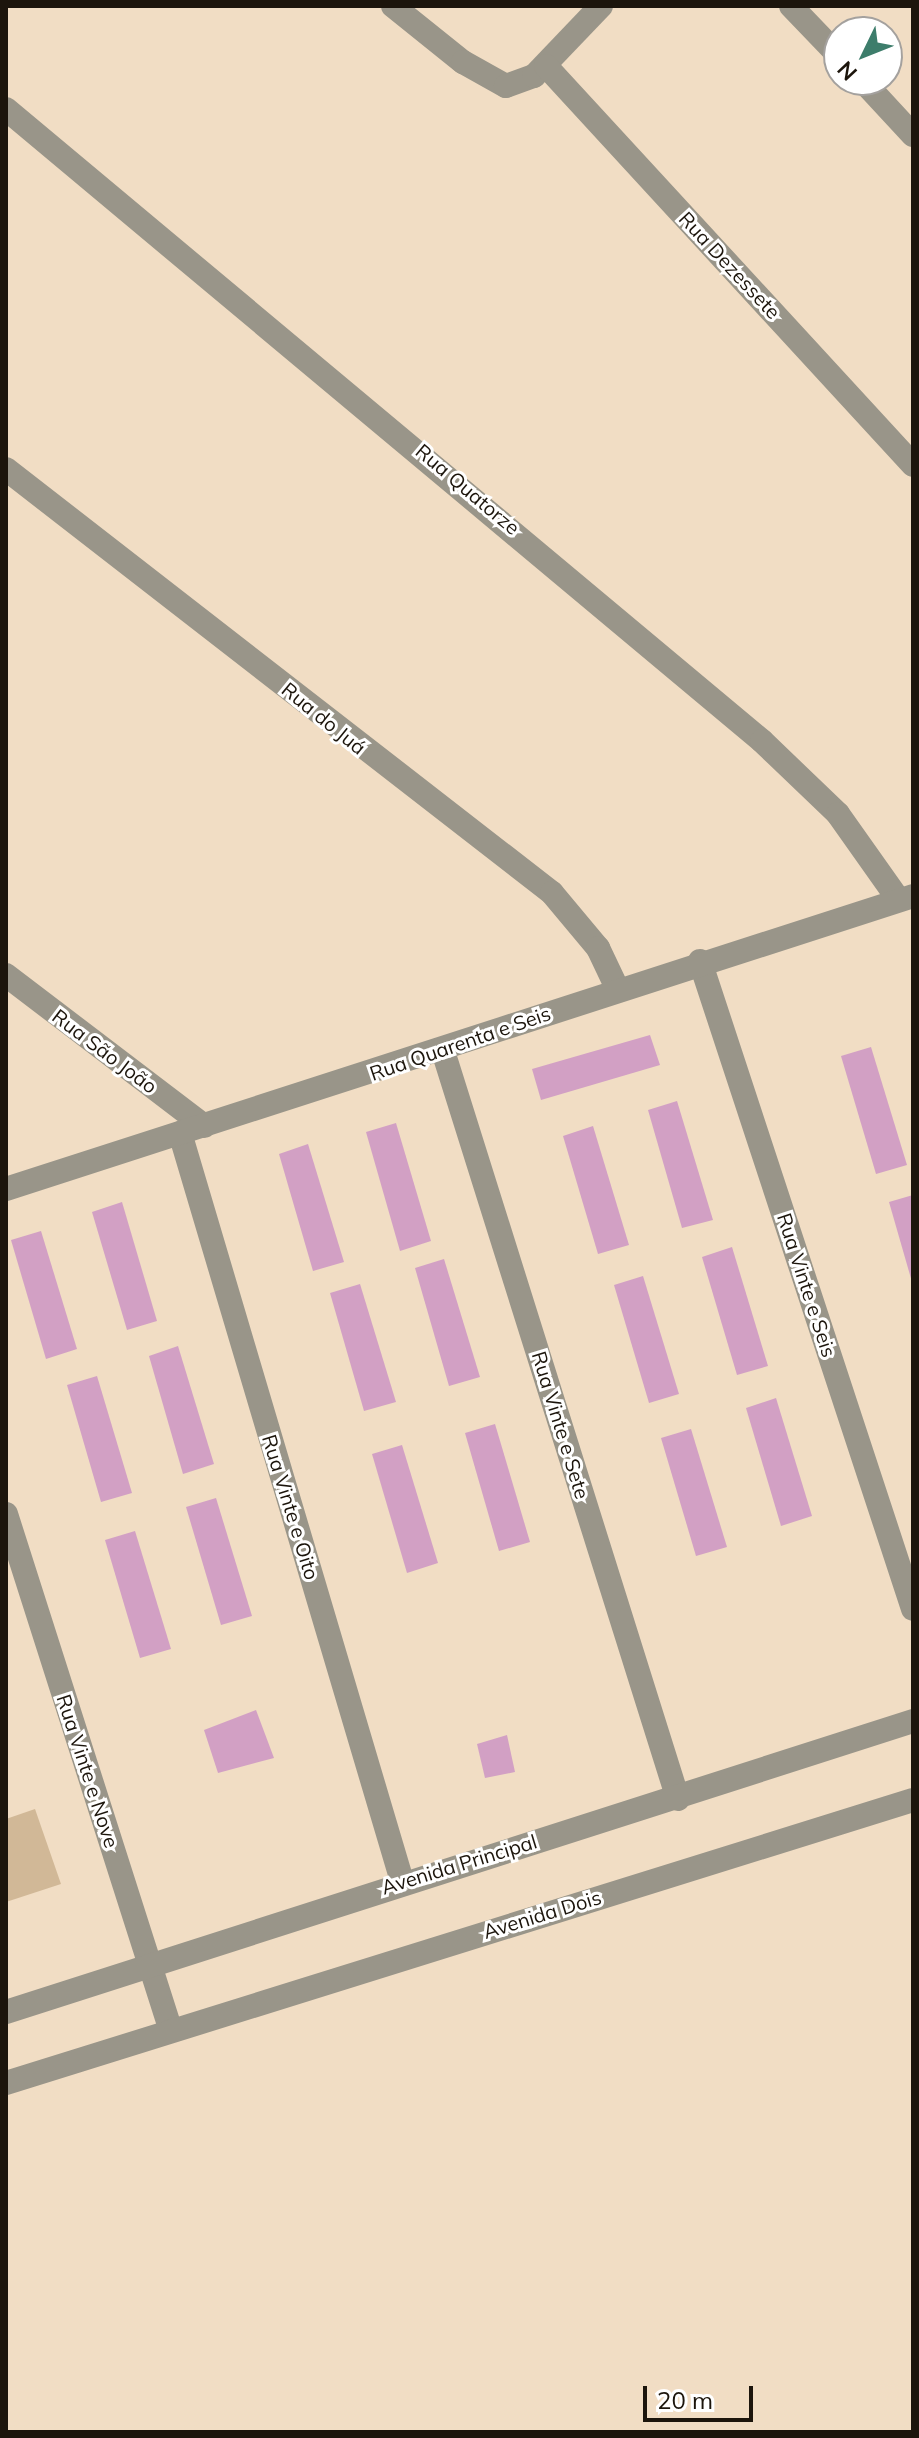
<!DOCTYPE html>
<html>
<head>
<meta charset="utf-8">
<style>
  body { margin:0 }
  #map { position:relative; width:919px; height:2438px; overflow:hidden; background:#f1ddc4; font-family:Mulish,sans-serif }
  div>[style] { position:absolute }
  .green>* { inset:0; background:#d1b897 }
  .building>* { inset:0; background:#d2a0c4 }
  .street>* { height:24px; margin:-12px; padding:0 12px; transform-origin:12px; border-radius:12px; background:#999589 }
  span { translate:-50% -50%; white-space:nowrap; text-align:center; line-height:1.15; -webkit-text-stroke:6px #fff; paint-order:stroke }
  .street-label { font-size:20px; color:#1c150c }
  .frame { position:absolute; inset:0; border:8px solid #1c150c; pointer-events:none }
  .north { position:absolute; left:823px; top:16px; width:80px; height:80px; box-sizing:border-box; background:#fff; border:2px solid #a4a19e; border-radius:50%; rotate:227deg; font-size:22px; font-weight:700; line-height:32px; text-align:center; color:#1c150c }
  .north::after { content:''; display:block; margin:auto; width:28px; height:36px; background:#3d7d6b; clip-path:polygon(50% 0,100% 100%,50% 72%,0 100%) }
  .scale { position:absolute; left:643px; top:2386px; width:110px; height:36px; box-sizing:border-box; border:4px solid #1c150c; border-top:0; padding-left:10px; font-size:24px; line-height:28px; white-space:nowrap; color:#1c150c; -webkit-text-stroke:6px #fff; paint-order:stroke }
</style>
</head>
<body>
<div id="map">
  <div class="green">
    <i style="clip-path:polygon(35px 1809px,61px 1884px,6px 1902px,6px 1819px)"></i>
  </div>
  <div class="building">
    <i style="clip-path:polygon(650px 1035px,660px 1065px,541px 1100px,532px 1069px)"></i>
    <i style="clip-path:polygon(871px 1047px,907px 1165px,876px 1174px,841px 1056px)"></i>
    <i style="clip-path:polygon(677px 1101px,713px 1220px,682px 1228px,648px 1110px)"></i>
    <i style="clip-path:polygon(396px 1123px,431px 1241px,400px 1251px,366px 1132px)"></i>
    <i style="clip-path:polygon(593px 1126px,629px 1245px,598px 1254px,563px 1136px)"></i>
    <i style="clip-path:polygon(308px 1144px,344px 1262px,313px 1271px,279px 1154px)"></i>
    <i style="clip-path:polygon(913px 1195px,913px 1281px,912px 1282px,889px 1202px)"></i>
    <i style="clip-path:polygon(122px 1202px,157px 1321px,127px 1330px,92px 1212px)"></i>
    <i style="clip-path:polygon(41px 1231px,77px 1349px,46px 1359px,11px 1240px)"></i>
    <i style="clip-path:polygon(732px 1247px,768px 1366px,737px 1375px,702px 1257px)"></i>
    <i style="clip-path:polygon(444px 1259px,480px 1377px,449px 1386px,415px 1268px)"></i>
    <i style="clip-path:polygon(643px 1276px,679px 1394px,649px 1403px,614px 1285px)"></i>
    <i style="clip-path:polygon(360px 1284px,396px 1402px,364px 1411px,330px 1293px)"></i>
    <i style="clip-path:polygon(178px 1346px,214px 1464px,183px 1474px,149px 1356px)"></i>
    <i style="clip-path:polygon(97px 1376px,132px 1493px,101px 1502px,67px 1385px)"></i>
    <i style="clip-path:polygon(776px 1398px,812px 1516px,781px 1526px,746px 1408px)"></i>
    <i style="clip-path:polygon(495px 1424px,530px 1542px,499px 1551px,465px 1433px)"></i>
    <i style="clip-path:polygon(691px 1429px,727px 1547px,696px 1556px,661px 1438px)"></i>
    <i style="clip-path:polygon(402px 1445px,438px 1563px,407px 1573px,372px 1454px)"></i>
    <i style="clip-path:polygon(216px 1498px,252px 1616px,221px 1625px,186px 1507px)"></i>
    <i style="clip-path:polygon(135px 1531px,171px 1649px,140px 1658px,105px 1540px)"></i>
    <i style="clip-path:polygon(256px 1710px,274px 1758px,218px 1773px,204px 1730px)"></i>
    <i style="clip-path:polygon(507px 1735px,515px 1772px,485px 1778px,477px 1744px)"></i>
  </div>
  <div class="street">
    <i style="left:393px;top:6px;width:90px;rotate:38.7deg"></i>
    <i style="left:463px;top:62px;width:49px;rotate:29.2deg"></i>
    <i style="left:506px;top:86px;width:30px;rotate:-20deg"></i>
    <i style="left:534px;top:76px;width:97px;rotate:-46.3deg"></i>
    <i style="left:791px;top:6px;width:69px;rotate:46.2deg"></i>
    <i style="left:546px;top:66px;width:542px;rotate:47.39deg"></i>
    <i style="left:862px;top:80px;width:75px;rotate:47.2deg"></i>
    <i style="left:6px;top:109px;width:985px;rotate:39.89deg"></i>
    <i style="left:762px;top:741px;width:105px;rotate:43.8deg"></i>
    <i style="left:838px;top:814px;width:105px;rotate:54.7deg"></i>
    <i style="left:6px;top:469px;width:691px;rotate:37.83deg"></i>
    <i style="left:552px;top:893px;width:72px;rotate:50.1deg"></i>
    <i style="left:598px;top:948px;width:44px;rotate:64.6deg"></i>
    <i style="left:700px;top:961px;width:682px;rotate:71.8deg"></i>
    <i style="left:6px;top:975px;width:249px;rotate:37.3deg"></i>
    <i style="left:443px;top:1051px;width:784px;rotate:72.56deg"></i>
    <i style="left:180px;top:1133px;width:780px;rotate:73.47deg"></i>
    <i style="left:6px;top:1189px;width:953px;rotate:-17.9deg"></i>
    <i style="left:6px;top:1514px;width:540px;rotate:72.3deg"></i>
    <i style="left:6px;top:2012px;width:953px;rotate:-17.79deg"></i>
    <i style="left:6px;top:2083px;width:950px;rotate:-17.33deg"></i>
  </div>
  <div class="street-label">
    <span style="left:730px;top:265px;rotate:47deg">Rua Dezessete</span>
    <span style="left:468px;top:489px;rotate:40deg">Rua Quatorze</span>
    <span style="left:324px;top:718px;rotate:39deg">Rua do Juá</span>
    <span style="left:460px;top:1043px;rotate:-19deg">Rua Quarenta e Seis</span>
    <span style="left:105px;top:1051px;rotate:37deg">Rua São João</span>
    <span style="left:807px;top:1285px;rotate:72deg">Rua Vinte e Seis</span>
    <span style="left:561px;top:1425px;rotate:73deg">Rua Vinte e Sete</span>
    <span style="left:291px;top:1507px;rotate:73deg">Rua Vinte e Oito</span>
    <span style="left:88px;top:1771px;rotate:72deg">Rua Vinte e Nove</span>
    <span style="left:459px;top:1864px;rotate:-17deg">Avenida Principal</span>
    <span style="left:542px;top:1914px;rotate:-17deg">Avenida Dois</span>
  </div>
  <div class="frame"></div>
  <div class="north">N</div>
  <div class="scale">20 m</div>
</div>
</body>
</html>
